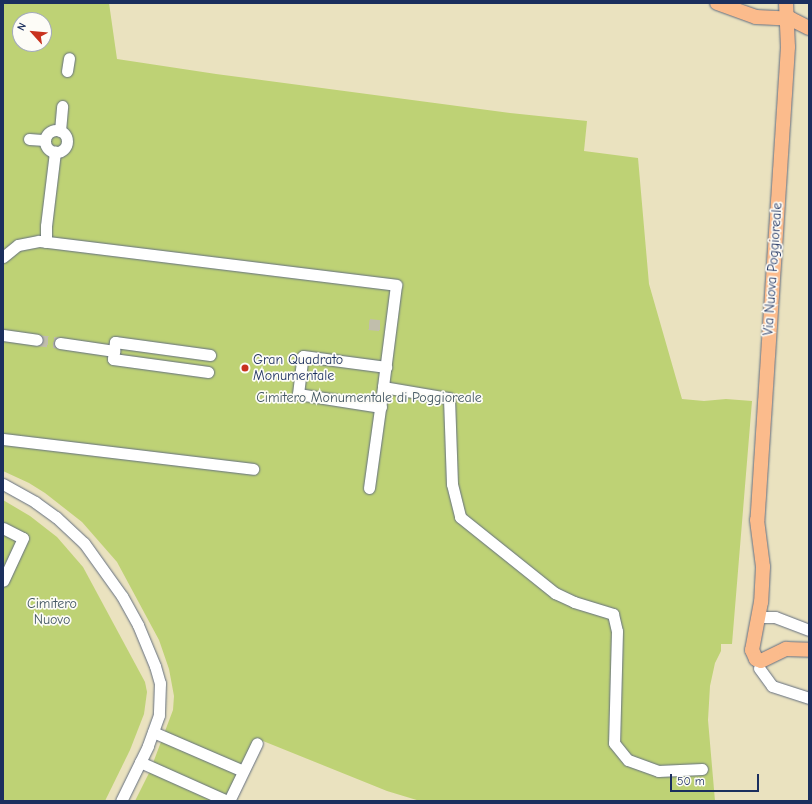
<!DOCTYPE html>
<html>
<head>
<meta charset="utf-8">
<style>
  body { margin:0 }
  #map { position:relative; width:812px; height:804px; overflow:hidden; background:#eae2bf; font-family:"Comic Neue",sans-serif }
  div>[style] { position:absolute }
  .green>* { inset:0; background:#bed275 }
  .minor-tunnel>* { height:11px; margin-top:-5.5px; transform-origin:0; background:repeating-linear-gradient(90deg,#c1beac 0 11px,transparent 0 16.5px) }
  .roads { filter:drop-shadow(0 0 1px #636e80) drop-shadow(0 0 1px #636e80) }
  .minor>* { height:11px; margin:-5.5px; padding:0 5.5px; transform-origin:5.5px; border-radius:5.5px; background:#fff }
  .minor>.ring { margin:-5.5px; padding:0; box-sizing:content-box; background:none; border:11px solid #fff; border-radius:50% }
  .major>* { height:14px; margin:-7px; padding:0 7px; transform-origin:7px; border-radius:7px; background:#fbbb8c }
  .dots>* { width:11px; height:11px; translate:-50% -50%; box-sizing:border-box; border:2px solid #fdfcf7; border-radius:50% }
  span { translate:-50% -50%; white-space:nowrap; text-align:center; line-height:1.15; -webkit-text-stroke:3.5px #fdfcf7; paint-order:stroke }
  .street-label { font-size:14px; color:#1b2f5e }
  .poi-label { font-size:14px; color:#1b2f5e }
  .left { translate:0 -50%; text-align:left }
  .park-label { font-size:14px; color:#445864 }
  .frame { position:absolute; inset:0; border:4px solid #1b2f5e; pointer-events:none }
  .north { position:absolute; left:12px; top:12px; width:40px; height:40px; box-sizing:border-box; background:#fdfcf7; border:1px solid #a3aaba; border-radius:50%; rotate:297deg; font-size:11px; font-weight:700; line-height:16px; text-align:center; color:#1b2f5e }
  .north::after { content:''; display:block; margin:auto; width:14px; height:18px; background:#c8321e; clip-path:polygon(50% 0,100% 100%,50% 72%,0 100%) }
  .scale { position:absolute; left:670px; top:774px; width:89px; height:18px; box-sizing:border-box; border:2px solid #1b2f5e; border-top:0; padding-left:5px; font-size:12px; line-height:14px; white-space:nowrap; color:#1b2f5e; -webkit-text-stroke:3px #fdfcf7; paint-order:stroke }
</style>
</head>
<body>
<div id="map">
  <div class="green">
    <i style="clip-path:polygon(evenodd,3px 3px,109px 3px,117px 59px,216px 74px,510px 113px,587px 121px,584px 151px,638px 158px,649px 284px,682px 399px,704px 401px,726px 399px,752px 401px,732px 644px,721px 644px,721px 651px,715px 663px,710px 686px,708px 720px,715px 801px,420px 801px,387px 791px,263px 741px,234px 801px,135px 801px,150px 771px,173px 710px,174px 696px,169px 669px,159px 640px,117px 562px,82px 522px,45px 493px,29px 483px,3px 471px,3px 3px,20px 20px,44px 20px,44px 44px,20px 44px,20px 20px)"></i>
    <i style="clip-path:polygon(3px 500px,30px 516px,57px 537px,83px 567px,145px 682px,147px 692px,144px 714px,130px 750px,105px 801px,3px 801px)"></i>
  </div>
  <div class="minor-tunnel">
    <i style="left:369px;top:324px;width:18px;rotate:6deg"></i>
    <i style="left:37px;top:340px;width:23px;rotate:7deg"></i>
  </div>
  <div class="roads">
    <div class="minor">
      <i style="left:67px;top:71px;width:13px;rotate:-81deg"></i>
      <i class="ring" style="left:45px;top:130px;width:11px;height:11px"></i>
      <i style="left:60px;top:131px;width:25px;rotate:-85deg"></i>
      <i style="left:29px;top:139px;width:16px;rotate:4deg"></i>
      <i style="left:46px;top:242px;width:16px;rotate:-90deg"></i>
      <i style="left:46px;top:226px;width:75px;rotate:-83.1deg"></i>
      <i style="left:3px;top:257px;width:19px;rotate:-39deg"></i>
      <i style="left:18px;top:245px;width:21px;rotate:-11deg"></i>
      <i style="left:39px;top:241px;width:360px;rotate:7deg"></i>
      <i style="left:396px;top:285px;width:103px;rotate:97.3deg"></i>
      <i style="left:383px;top:387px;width:67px;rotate:9.5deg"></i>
      <i style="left:449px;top:398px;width:86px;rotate:88deg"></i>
      <i style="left:452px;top:484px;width:34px;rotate:76deg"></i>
      <i style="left:460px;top:517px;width:122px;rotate:38.7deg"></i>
      <i style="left:555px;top:593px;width:21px;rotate:25deg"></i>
      <i style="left:574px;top:602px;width:41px;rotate:17.1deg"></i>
      <i style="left:613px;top:614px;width:17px;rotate:77deg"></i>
      <i style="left:617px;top:631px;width:112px;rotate:91.5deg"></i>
      <i style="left:614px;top:743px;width:22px;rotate:51deg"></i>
      <i style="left:628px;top:760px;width:32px;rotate:20deg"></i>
      <i style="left:658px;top:771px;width:44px;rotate:-2.6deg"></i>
      <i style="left:3px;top:335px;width:34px;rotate:8deg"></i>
      <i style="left:60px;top:343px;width:55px;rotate:8.4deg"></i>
      <i style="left:114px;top:351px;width:9px;rotate:-84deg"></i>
      <i style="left:115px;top:342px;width:96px;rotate:7.8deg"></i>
      <i style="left:114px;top:351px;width:8px;rotate:97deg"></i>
      <i style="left:113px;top:359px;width:96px;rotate:7.8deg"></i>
      <i style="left:381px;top:407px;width:84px;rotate:-171.1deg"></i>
      <i style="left:298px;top:394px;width:38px;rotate:-83deg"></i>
      <i style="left:303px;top:356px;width:84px;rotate:7.5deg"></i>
      <i style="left:3px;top:439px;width:252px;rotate:6.8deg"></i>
      <i style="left:3px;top:484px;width:37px;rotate:29deg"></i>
      <i style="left:35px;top:502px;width:26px;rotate:36deg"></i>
      <i style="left:56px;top:517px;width:38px;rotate:43deg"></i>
      <i style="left:84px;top:543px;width:65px;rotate:54.4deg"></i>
      <i style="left:122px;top:596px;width:33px;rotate:61deg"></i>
      <i style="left:138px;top:625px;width:44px;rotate:67.5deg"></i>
      <i style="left:155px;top:666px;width:18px;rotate:74deg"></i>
      <i style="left:160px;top:683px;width:32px;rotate:92deg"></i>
      <i style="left:159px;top:715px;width:33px;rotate:110deg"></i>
      <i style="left:148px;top:746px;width:61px;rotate:116.1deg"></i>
      <i style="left:369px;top:488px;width:102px;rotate:-82.1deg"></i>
      <i style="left:3px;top:528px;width:22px;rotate:27deg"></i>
      <i style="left:23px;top:538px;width:47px;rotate:114.9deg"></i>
      <i style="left:763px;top:617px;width:12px"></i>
      <i style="left:775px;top:617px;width:36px;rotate:21deg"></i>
      <i style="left:759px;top:668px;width:22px;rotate:54deg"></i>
      <i style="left:772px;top:686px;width:39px;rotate:18deg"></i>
      <i style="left:153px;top:732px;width:98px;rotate:23.4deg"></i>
      <i style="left:140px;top:762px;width:95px;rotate:24.1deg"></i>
      <i style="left:229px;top:801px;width:64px;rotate:-64.2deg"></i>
    </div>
    <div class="major">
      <i style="left:717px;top:3px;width:41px;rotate:19.7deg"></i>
      <i style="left:756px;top:17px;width:35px;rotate:3deg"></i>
      <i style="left:791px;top:19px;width:20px;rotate:27deg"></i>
      <i style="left:786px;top:3px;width:44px;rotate:87.4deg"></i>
      <i style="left:788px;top:47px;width:474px;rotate:93.7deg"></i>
      <i style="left:757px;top:520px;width:47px;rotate:82.7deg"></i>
      <i style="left:763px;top:567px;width:35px;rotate:93deg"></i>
      <i style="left:761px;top:602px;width:49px;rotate:100.6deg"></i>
      <i style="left:752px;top:650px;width:10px;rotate:66deg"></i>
      <i style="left:756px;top:659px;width:5px;rotate:22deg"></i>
      <i style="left:761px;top:661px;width:28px;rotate:-26deg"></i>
      <i style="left:786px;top:649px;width:23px;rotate:2deg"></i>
    </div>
  </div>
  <div class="dots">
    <i style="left:245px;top:368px;background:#c8321e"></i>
  </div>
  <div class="street-label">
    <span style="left:773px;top:269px;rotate:-86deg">Via Nuova Poggioreale</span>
  </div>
  <div class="poi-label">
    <span class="left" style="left:253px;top:368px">Gran Quadrato<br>Monumentale</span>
  </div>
  <div class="park-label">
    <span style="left:369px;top:398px">Cimitero Monumentale di Poggioreale</span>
    <span style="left:52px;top:612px">Cimitero<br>Nuovo</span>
  </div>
  <div class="frame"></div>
  <div class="north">N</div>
  <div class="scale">50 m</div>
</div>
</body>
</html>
